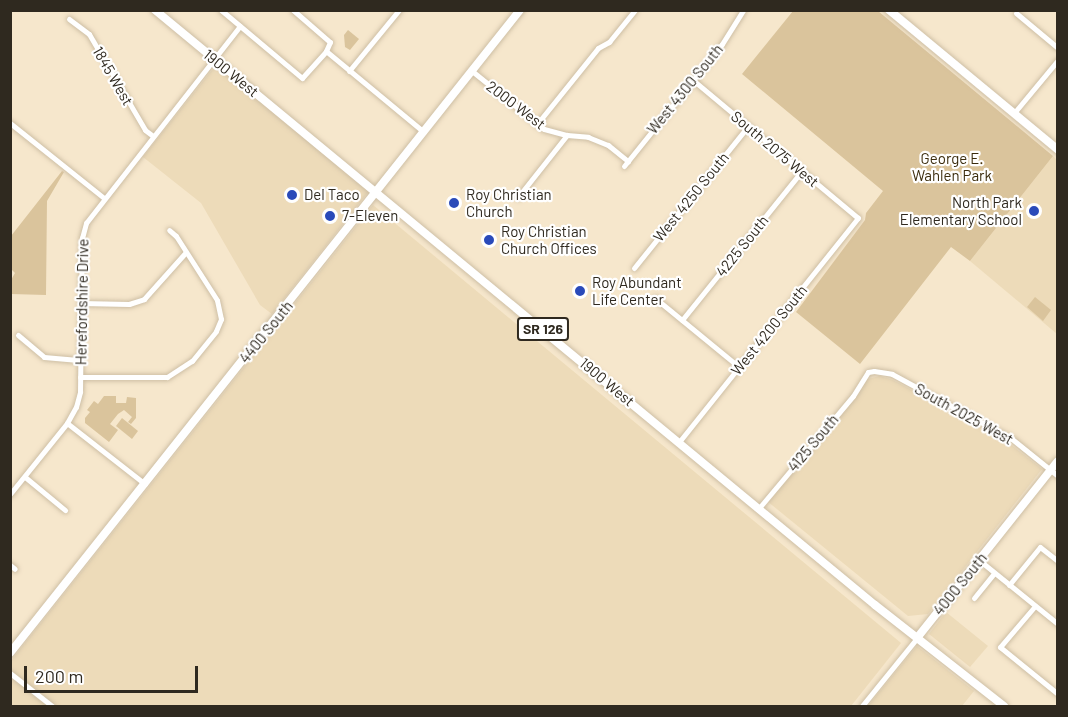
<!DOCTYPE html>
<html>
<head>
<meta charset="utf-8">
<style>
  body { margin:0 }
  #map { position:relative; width:1068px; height:717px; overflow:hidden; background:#f6e7cc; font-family:Barlow,sans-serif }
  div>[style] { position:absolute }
  .built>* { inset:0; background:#eddbb9 }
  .green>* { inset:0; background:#dac49c }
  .roads { filter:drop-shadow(0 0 2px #cebfa5) drop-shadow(0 0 2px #cebfa5) }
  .street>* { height:5px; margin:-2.5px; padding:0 2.5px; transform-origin:2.5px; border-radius:2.5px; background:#fff }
  .secondary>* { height:8px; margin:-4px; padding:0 4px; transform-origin:4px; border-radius:4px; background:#fff }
  .primary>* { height:8px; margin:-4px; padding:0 4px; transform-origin:4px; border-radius:4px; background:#fff }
  .dots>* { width:16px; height:16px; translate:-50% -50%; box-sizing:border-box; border:3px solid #fff; border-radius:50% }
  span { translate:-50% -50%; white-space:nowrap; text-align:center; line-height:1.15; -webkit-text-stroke:4.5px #fff; paint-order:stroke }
  .shield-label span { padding:2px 4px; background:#fff; border:2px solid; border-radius:4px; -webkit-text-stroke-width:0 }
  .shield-label { font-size:14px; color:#2f291f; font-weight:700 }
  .street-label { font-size:15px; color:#2f291f }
  .park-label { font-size:15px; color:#3b2c0d }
  .poi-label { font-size:15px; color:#2f291f }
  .left { translate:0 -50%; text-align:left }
  .right { translate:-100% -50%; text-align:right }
  .frame { position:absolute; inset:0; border:12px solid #2f291f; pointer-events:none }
  .scale { position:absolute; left:24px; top:666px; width:174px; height:27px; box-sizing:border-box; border:3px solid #2f291f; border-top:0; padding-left:8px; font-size:18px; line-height:21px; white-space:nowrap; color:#2f291f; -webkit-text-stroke:4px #fff; paint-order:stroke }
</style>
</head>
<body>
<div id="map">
  <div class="built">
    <i style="clip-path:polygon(216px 65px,369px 191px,272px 314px,260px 305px,201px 203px,143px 157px)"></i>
    <i style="clip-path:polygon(1053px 156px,1057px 160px,1057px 334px,970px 261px)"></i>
    <i style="clip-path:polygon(373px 205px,901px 643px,851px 706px,11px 706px,10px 662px)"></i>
    <i style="clip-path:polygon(880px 376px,893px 380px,1006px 441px,1042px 469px,928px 614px,908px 616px,767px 501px,863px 380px)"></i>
    <i style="clip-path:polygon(946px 612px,988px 646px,970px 667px,929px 634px)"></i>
    <i style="clip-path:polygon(917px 646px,974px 691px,962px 706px,868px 706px)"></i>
  </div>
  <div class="green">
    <i style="clip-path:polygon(793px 11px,878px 11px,1053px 156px,970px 261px,951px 247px,860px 364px,796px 312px,865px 220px,866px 213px,883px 191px,742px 74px)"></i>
    <i style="clip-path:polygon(348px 30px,359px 39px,350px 50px,345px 47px,344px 35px)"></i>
    <i style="clip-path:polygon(62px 171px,64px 172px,47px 201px,46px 295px,11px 294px,11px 280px,15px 273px,11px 269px,11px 236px)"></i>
    <i style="clip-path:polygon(1035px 297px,1051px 310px,1043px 321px,1027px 307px)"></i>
    <i style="clip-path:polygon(104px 396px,116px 396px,116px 403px,126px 403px,127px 397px,136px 398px,136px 418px,131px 424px,128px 422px,132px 417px,124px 410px,118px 414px,110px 424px,118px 430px,109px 442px,85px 423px,85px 418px,90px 412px,87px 410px,94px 401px,98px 404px)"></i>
    <i style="clip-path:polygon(122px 418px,138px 431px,132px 439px,116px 426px)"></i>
  </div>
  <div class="roads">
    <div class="street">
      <i style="left:221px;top:10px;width:106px;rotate:40deg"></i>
      <i style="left:302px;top:78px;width:36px;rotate:-48deg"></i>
      <i style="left:293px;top:10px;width:49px;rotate:40.9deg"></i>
      <i style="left:330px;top:42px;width:10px;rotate:114deg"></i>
      <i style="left:326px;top:51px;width:127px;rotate:39.6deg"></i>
      <i style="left:1016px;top:13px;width:55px;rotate:39.8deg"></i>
      <i style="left:69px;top:19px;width:25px;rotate:37deg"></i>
      <i style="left:89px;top:34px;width:111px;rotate:59.7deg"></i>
      <i style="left:145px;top:130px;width:10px;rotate:37deg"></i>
      <i style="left:349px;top:71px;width:79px;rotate:-50.7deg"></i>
      <i style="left:472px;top:71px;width:92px;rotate:38.9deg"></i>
      <i style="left:544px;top:129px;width:24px;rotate:15deg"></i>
      <i style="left:567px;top:135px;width:21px;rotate:5deg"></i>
      <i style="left:588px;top:137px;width:22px;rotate:22deg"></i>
      <i style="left:608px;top:145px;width:26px;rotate:39deg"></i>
      <i style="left:1014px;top:113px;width:69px;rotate:-50.3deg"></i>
      <i style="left:10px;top:123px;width:120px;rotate:38.6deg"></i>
      <i style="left:537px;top:124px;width:97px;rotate:-51.2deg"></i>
      <i style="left:598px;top:48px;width:13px;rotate:-29deg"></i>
      <i style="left:609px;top:42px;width:41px;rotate:-50.9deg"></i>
      <i style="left:624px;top:166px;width:156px;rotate:-51.2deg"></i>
      <i style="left:722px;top:44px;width:40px;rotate:-58deg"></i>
      <i style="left:518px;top:197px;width:79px;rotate:-51.7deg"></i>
      <i style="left:634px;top:268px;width:182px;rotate:-51.2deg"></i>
      <i style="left:655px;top:298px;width:109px;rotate:39.4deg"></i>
      <i style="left:81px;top:303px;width:48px;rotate:1.2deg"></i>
      <i style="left:129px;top:304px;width:16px;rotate:-18deg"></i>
      <i style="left:144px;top:299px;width:63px;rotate:-48.2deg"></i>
      <i style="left:682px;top:320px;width:191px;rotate:-51.2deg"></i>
      <i style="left:18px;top:335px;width:34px;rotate:40deg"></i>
      <i style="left:44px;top:357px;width:37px;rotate:5deg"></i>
      <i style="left:80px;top:377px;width:87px"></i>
      <i style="left:167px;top:377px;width:30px;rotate:-33deg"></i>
      <i style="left:192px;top:361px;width:38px;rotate:-51deg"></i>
      <i style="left:216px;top:331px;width:13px;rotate:-67deg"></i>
      <i style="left:221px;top:319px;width:19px;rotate:-102deg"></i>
      <i style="left:217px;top:300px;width:76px;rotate:-122.6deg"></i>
      <i style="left:176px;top:236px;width:9px;rotate:-139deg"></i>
      <i style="left:67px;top:423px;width:99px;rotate:38deg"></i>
      <i style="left:679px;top:442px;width:287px;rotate:-51.4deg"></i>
      <i style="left:858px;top:218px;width:215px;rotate:-140.1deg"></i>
      <i style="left:25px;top:477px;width:52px;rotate:39.5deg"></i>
      <i style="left:10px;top:494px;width:91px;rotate:-51.2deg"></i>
      <i style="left:67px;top:423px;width:18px;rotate:-61deg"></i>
      <i style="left:76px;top:407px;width:16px;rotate:-75deg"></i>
      <i style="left:80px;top:392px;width:154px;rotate:-89.3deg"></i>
      <i style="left:82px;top:238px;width:16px;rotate:-75deg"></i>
      <i style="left:86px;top:223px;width:250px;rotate:-52deg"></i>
      <i style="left:759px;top:508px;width:146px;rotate:-50deg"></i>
      <i style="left:853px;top:396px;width:28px;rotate:-58deg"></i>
      <i style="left:868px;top:372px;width:6px;rotate:-9deg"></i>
      <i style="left:874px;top:371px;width:18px;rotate:9deg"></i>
      <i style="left:892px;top:374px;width:136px;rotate:28.4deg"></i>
      <i style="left:1012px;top:439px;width:59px;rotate:38.8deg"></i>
      <i style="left:979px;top:560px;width:102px;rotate:39deg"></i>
      <i style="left:10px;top:565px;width:6px;rotate:39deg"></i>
      <i style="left:1009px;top:585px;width:49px;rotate:-50.8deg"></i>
      <i style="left:1040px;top:547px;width:23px;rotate:38deg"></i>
      <i style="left:974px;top:598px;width:32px;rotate:-51deg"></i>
      <i style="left:1035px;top:606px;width:54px;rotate:130.5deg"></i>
      <i style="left:1000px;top:647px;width:75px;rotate:39deg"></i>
      <i style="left:10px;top:673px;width:53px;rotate:38.2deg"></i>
      <i style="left:862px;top:706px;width:87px;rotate:-51deg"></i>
    </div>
    <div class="secondary">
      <i style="left:889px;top:10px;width:219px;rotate:39.6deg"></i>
      <i style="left:917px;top:638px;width:226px;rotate:-51.5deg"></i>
      <i style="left:10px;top:653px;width:821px;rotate:-51.58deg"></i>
    </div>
    <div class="primary">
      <i style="left:155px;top:10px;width:934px;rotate:39.57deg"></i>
      <i style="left:875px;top:605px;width:164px;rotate:38.1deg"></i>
    </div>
  </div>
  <div class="dots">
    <i style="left:292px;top:195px;background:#2a4ab9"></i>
    <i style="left:454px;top:203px;background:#2a4ab9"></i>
    <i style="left:1034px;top:211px;background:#2a4ab9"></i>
    <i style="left:330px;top:216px;background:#2a4ab9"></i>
    <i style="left:489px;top:240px;background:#2a4ab9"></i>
    <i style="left:580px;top:291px;background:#2a4ab9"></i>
  </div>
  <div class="shield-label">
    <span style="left:543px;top:329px">SR 126</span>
  </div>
  <div class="street-label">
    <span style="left:231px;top:73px;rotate:39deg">1900 West</span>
    <span style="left:113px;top:76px;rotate:60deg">1845 West</span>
    <span style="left:685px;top:89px;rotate:-51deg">West 4300 South</span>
    <span style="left:516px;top:105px;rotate:37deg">2000 West</span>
    <span style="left:775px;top:149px;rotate:40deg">South 2075 West</span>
    <span style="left:691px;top:197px;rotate:-51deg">West 4250 South</span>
    <span style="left:742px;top:246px;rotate:-51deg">4225 South</span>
    <span style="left:82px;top:302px;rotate:-89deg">Herefordshire Drive</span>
    <span style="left:769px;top:330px;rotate:-51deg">West 4200 South</span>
    <span style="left:266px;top:332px;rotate:-51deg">4400 South</span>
    <span style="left:607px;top:382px;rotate:40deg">1900 West</span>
    <span style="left:964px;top:414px;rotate:29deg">South 2025 West</span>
    <span style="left:813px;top:443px;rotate:-50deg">4125 South</span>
    <span style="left:960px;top:584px;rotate:-51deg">4000 South</span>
  </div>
  <div class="park-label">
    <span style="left:952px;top:167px">George E.<br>Wahlen Park</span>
  </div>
  <div class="poi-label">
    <span class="left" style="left:466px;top:203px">Roy Christian<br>Church</span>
    <span class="left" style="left:304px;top:195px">Del Taco</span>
    <span class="right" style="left:1022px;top:211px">North Park<br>Elementary School</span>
    <span class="left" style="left:342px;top:216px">7-Eleven</span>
    <span class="left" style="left:501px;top:240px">Roy Christian<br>Church Offices</span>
    <span class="left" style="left:592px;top:291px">Roy Abundant<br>Life Center</span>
  </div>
  <div class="frame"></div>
  <div class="scale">200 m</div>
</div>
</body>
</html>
